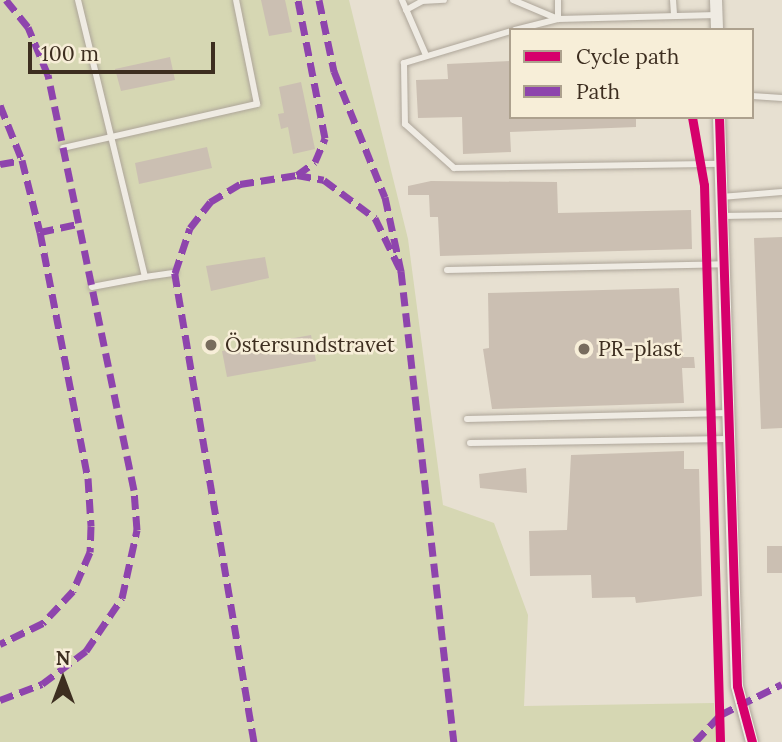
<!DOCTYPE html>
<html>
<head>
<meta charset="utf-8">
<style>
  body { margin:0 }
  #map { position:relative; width:782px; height:742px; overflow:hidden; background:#e7e0d1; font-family:Lora,serif }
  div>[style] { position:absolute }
  .green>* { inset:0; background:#d6d7b3 }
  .building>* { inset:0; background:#cbbfb2 }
  .roads { filter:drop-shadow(0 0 2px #ada599) drop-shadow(0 0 2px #ada599) }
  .lane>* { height:6px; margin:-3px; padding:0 3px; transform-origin:3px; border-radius:3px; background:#efebe3 }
  .street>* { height:12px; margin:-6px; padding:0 6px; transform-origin:6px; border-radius:6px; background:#efebe3 }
  .quiet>* { height:7px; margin-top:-3.5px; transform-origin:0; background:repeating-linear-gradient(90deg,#8e44ad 0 14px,transparent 0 21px) }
  .cycleway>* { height:9px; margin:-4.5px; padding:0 4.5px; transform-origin:4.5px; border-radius:4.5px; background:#d6006c }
  .dots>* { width:19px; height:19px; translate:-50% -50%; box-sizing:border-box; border:4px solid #f7eed8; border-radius:50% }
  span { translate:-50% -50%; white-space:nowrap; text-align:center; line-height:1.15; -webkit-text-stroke:5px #f7eed8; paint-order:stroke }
  .poi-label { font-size:21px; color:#3d2e20 }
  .left { translate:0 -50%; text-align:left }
  .legend { position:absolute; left:509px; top:28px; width:245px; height:91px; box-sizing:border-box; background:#f7eed8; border:2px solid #ada18e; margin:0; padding:9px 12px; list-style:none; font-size:21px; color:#3d2e20 }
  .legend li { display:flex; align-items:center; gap:14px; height:35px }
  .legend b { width:35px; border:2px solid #ada18e }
  .north { position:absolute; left:28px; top:644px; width:70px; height:70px; -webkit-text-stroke:5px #f7eed8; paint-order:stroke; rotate:0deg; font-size:19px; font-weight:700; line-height:28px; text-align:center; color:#3d2e20 }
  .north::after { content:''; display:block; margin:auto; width:24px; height:32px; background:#3d2e20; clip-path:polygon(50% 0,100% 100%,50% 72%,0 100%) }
  .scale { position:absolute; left:28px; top:42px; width:187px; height:32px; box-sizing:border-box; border:4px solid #3d2e20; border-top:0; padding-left:9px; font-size:21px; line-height:24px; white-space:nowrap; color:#3d2e20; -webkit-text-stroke:5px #f7eed8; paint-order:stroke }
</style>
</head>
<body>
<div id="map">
  <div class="green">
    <i style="clip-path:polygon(0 0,349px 0,408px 239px,443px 505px,494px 523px,528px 615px,524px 706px,714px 703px,717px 742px,0 742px)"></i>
  </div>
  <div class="building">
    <i style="clip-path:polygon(261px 0,285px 0,292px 32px,269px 36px)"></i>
    <i style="clip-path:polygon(170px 57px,175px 80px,121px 91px,115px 69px)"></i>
    <i style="clip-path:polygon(511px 61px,511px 117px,636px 117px,636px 127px,510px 132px,511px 152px,463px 154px,462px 117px,418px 118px,416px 80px,448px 79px,447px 64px)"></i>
    <i style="clip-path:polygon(301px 82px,315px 149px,293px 154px,288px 127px,281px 129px,278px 114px,284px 113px,279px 87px)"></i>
    <i style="clip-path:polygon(207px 147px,212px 168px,139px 184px,135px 163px)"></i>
    <i style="clip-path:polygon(431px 181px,557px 182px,558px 213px,691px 210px,692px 249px,440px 256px,438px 217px,430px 217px,429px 195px,408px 195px,408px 186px)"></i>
    <i style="clip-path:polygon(782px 237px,782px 428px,761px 429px,754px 238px)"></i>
    <i style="clip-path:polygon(265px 257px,269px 278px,211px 291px,206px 266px)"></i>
    <i style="clip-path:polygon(679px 288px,683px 357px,694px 357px,695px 368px,682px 368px,684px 403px,492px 409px,483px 349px,489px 348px,488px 293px)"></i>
    <i style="clip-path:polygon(311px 335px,316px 361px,227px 377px,222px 351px)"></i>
    <i style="clip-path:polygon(684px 451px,684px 469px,699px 469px,702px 596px,636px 603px,635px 597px,592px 598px,591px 575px,530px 576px,529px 531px,567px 530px,571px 455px)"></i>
    <i style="clip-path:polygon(526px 468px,527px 493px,480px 488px,479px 474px)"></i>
    <i style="clip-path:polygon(767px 546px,782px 546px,782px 573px,767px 573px)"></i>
  </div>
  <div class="roads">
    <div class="lane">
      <i style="left:78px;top:0;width:285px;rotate:76.4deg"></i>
      <i style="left:145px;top:277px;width:54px;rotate:169.3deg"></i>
      <i style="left:402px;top:0;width:58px;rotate:66.5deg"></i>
      <i style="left:513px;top:0;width:49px;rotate:22.9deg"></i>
      <i style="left:558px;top:19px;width:19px;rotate:-90deg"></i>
      <i style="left:673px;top:0;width:15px;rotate:86deg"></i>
      <i style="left:406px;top:10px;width:18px;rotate:-29deg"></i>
      <i style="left:422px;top:1px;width:22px;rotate:-3deg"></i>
      <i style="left:515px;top:30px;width:44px;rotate:-14.3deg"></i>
      <i style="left:558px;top:19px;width:159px;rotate:-1.4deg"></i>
      <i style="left:511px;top:31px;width:112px;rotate:163.3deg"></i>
      <i style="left:404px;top:63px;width:61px;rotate:89.1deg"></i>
      <i style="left:405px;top:124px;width:66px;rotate:41.9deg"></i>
      <i style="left:454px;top:168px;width:266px;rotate:-0.9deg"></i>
      <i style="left:752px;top:96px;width:30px;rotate:4deg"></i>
      <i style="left:63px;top:148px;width:199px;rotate:-12.8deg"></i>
      <i style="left:257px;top:104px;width:106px;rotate:-101.4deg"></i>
      <i style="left:721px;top:197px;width:61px;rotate:-4.7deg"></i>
      <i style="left:722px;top:216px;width:60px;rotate:-1deg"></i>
      <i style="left:447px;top:270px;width:277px;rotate:-1.2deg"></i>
      <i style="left:145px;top:277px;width:30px;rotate:-8deg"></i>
      <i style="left:467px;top:419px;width:262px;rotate:-1.3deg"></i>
      <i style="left:470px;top:443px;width:258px;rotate:-0.9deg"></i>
    </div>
    <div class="street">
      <i style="left:716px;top:0;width:30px;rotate:88deg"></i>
      <i style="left:719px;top:117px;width:569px;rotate:88.19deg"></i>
      <i style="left:737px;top:686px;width:58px;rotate:75deg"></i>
    </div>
  </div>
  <div class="quiet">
    <i style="left:319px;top:0;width:73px;rotate:78.1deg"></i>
    <i style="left:334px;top:71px;width:136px;rotate:68deg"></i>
    <i style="left:385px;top:197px;width:76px;rotate:77.8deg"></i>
    <i style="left:401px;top:271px;width:474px;rotate:83.6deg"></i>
    <i style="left:0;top:105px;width:59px;rotate:68.2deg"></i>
    <i style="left:22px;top:160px;width:74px;rotate:76deg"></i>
    <i style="left:40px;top:232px;width:251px;rotate:79deg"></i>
    <i style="left:88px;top:478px;width:48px;rotate:86.4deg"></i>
    <i style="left:91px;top:526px;width:26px;rotate:92deg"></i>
    <i style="left:90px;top:552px;width:43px;rotate:113.6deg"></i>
    <i style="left:73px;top:591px;width:44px;rotate:133.2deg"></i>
    <i style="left:43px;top:623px;width:48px;rotate:154deg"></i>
    <i style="left:0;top:164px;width:22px;rotate:-10deg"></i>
    <i style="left:297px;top:175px;width:22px;rotate:-36deg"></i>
    <i style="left:315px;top:162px;width:26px;rotate:-67deg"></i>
    <i style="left:325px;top:138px;width:141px;rotate:-101.1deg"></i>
    <i style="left:40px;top:232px;width:40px;rotate:-12deg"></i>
    <i style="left:0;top:700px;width:45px;rotate:-20.9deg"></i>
    <i style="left:42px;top:684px;width:55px;rotate:-36.9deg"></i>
    <i style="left:86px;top:651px;width:64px;rotate:-55.8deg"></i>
    <i style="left:122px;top:598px;width:70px;rotate:-77.6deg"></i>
    <i style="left:137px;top:530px;width:40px;rotate:-94.3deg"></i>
    <i style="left:134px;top:490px;width:424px;rotate:-101.7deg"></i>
    <i style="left:48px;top:75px;width:52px;rotate:-112.6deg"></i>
    <i style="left:28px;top:27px;width:35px;rotate:-129deg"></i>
    <i style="left:254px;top:742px;width:476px;rotate:-99.6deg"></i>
    <i style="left:175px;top:273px;width:47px;rotate:-71.6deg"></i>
    <i style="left:190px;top:228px;width:33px;rotate:-52deg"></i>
    <i style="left:210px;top:202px;width:35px;rotate:-31deg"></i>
    <i style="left:240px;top:184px;width:58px;rotate:-9deg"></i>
    <i style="left:297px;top:175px;width:27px;rotate:10deg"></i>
    <i style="left:324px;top:180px;width:64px;rotate:36.7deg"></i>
    <i style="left:375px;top:218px;width:59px;rotate:63.9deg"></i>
    <i style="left:695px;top:742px;width:37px;rotate:-47deg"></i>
    <i style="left:720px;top:715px;width:69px;rotate:-26.6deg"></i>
  </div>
  <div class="cycleway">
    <i style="left:692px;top:117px;width:69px;rotate:80deg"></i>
    <i style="left:704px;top:185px;width:557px;rotate:88.35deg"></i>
    <i style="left:719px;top:117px;width:569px;rotate:88.19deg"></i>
    <i style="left:737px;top:686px;width:58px;rotate:75deg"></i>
  </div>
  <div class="dots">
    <i style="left:211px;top:345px;background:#786c5e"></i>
    <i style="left:584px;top:349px;background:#786c5e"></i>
  </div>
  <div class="poi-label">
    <span class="left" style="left:225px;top:345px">Östersundstravet</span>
    <span class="left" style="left:598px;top:349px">PR-plast</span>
  </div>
  <ul class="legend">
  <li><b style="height:9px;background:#d6006c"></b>Cycle path</li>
  <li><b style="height:9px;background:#8e44ad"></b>Path</li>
  </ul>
  <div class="north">N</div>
  <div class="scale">100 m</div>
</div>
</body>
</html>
